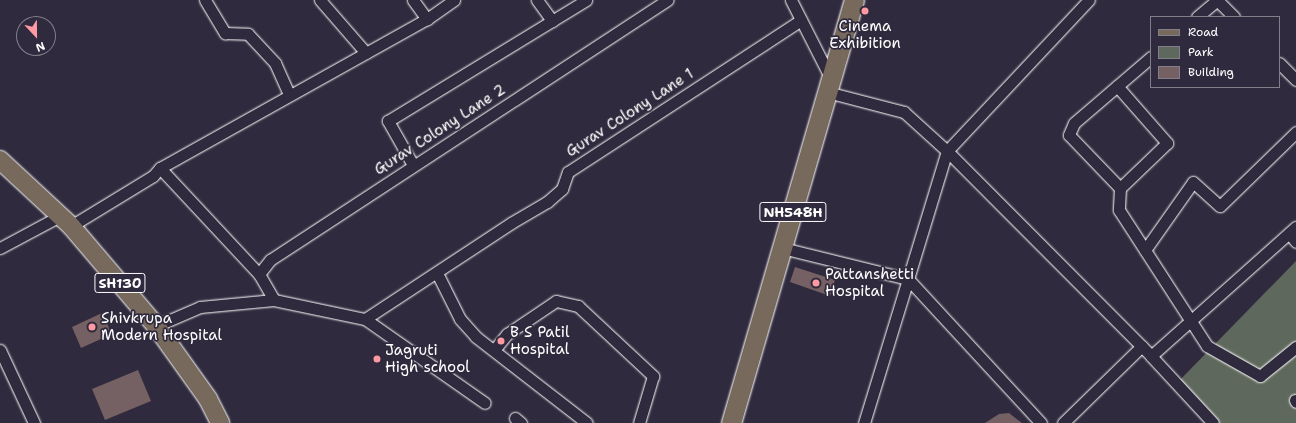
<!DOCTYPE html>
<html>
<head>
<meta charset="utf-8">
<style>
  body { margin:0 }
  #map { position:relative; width:1296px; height:423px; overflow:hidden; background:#2f2a3d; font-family:"Shantell Sans",sans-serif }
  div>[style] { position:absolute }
  .green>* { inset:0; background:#5f685c }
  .building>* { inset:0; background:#756063 }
  .roads { filter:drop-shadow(0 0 1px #fff) drop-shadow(0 0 1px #fff) }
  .minor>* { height:11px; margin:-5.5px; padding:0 5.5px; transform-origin:5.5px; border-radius:5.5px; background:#2f2a3d }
  .primary>* { height:18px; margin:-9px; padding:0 9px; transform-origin:9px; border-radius:9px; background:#77695c }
  .trunk>* { height:19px; margin:-9.5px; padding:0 9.5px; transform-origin:9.5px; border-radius:9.5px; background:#77695c }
  .dots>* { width:11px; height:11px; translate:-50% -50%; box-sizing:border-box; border:2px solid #2f2a3d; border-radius:50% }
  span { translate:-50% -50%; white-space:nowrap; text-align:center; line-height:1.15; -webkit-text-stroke:3.5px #2f2a3d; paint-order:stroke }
  .shield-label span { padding:1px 3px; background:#2f2a3d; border:1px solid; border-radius:3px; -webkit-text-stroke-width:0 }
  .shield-label { font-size:14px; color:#fff; font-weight:700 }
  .poi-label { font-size:15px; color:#fff }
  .left { translate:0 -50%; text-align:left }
  .street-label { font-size:15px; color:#fff }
  .legend { position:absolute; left:1150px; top:16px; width:130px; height:72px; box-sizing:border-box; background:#2f2a3d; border:1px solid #827f8b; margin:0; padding:5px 7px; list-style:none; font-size:12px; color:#fff }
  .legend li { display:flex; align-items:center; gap:8px; height:20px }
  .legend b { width:20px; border:1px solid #827f8b }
  .north { position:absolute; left:16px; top:16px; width:40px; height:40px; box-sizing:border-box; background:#2f2a3d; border:1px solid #827f8b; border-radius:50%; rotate:158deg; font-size:11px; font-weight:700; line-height:16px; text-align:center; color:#fff }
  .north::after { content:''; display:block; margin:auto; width:14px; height:18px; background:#ff9aa2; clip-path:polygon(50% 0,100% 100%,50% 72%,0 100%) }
</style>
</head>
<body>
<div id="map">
  <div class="green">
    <i style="clip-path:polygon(1296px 261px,1296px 423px,1212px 423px,1177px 383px)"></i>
  </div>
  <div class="building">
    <i style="clip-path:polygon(795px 267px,835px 280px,830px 296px,790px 282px)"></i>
    <i style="clip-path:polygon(102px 313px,112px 334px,81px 348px,72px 327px)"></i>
    <i style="clip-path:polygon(138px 370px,151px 401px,105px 420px,92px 389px)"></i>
    <i style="clip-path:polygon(1009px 413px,1022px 423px,985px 423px,999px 414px)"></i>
  </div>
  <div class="roads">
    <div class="minor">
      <i style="left:205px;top:0;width:39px;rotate:59deg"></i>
      <i style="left:225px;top:33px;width:23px;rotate:2deg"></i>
      <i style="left:248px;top:34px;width:40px;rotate:47deg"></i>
      <i style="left:275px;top:63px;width:34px;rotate:66deg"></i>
      <i style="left:320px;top:0;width:70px;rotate:49deg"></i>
      <i style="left:413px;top:0;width:24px;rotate:54deg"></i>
      <i style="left:537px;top:0;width:26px;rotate:54deg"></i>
      <i style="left:791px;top:0;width:89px;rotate:63.1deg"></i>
      <i style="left:1217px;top:0;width:24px;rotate:45deg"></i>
      <i style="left:1197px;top:17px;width:26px;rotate:-40deg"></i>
      <i style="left:1151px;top:57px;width:101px;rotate:139.4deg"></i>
      <i style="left:1074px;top:123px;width:13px;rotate:113deg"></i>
      <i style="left:1069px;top:135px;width:74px;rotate:46.1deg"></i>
      <i style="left:1120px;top:188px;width:22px;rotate:93deg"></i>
      <i style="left:1119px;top:210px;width:162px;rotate:57.1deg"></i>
      <i style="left:1207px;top:346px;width:61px;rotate:29.5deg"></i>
      <i style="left:1260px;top:376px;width:46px;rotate:-38.9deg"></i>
      <i style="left:1279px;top:63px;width:24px;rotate:45deg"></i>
      <i style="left:1117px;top:86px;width:76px;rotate:48.7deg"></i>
      <i style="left:1167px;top:143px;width:65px;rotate:136.2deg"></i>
      <i style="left:827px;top:92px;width:80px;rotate:14.6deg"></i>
      <i style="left:904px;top:112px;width:58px;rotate:42.2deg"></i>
      <i style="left:947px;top:151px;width:289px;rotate:45.1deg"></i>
      <i style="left:1151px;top:356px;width:91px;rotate:47.2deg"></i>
      <i style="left:413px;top:165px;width:51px;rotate:-119.6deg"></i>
      <i style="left:388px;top:121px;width:232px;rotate:-31.4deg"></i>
      <i style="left:160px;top:168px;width:145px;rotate:47deg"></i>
      <i style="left:71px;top:226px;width:96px;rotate:-31.4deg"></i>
      <i style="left:153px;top:176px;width:11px;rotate:-49deg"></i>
      <i style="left:160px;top:168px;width:306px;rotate:-29.2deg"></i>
      <i style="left:427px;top:19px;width:33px;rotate:-35deg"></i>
      <i style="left:1289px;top:233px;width:11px;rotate:52deg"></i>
      <i style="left:0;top:248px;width:68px;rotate:-28.1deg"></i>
      <i style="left:782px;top:248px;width:130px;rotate:13.8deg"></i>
      <i style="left:908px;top:279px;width:134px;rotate:-73.1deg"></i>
      <i style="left:947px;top:151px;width:207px;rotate:-46.8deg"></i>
      <i style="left:1145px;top:250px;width:83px;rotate:-54.8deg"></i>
      <i style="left:1193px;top:182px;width:36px;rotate:42deg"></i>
      <i style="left:1220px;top:206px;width:106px;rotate:-44.2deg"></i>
      <i style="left:437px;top:273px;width:51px;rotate:63.4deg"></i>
      <i style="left:460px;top:319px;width:24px;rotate:48deg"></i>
      <i style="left:476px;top:337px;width:140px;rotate:37.8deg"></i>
      <i style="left:908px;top:279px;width:196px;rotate:47.3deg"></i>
      <i style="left:274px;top:300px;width:30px;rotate:-120deg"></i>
      <i style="left:259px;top:274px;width:18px;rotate:-52deg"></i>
      <i style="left:270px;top:260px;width:475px;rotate:-33.2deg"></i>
      <i style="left:365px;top:319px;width:175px;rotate:-33.3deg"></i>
      <i style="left:511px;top:223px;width:42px;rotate:-30.3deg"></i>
      <i style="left:547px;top:202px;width:20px;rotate:-41deg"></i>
      <i style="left:562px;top:189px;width:18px;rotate:-71deg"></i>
      <i style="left:568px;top:172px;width:278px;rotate:-33.1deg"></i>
      <i style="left:156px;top:326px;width:48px;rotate:-23.4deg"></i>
      <i style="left:200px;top:307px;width:74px;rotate:-5.4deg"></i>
      <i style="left:274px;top:300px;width:93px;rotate:11.8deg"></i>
      <i style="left:365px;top:319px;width:146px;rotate:35deg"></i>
      <i style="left:0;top:350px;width:81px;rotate:65deg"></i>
      <i style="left:494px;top:350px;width:21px;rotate:-51deg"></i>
      <i style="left:507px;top:334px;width:59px;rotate:-34deg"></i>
      <i style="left:556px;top:301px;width:23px;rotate:13deg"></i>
      <i style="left:578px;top:306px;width:103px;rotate:43deg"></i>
      <i style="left:653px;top:376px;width:49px;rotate:106.6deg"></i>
      <i style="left:1151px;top:356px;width:194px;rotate:-41.7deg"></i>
      <i style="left:1295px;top:400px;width:2px;rotate:63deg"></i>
      <i style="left:515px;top:418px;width:8px;rotate:40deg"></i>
      <i style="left:864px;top:423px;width:151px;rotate:-73deg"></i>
      <i style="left:1063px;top:423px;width:110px;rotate:-44.3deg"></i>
    </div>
    <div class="primary">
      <i style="left:0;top:160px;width:97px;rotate:42.9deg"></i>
      <i style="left:71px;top:226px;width:131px;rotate:49.6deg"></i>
      <i style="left:156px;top:326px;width:90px;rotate:54.5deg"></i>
      <i style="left:208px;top:399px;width:27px;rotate:63deg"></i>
    </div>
    <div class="trunk">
      <i style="left:731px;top:423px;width:441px;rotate:-73.8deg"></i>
    </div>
  </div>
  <div class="dots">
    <i style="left:865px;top:11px;background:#ff9aa2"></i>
    <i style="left:816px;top:283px;background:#ff9aa2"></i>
    <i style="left:92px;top:327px;background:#ff9aa2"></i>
    <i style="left:501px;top:341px;background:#ff9aa2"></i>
    <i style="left:377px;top:359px;background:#ff9aa2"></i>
  </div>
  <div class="shield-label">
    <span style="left:793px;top:212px">NH548H</span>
    <span style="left:120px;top:283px">SH130</span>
  </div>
  <div class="poi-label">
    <span style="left:865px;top:35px">Cinema<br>Exhibition</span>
    <span class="left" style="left:825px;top:283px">Pattanshetti<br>Hospital</span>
    <span class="left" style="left:101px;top:327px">Shivkrupa<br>Modern Hospital</span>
    <span class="left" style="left:510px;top:341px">B S Patil<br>Hospital</span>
    <span class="left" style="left:385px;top:359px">Jagruti<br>High school</span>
  </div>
  <div class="street-label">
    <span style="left:630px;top:113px;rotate:-33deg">Gurav Colony Lane 1</span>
    <span style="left:440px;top:130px;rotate:-33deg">Gurav Colony Lane 2</span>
  </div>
  <ul class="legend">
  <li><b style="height:5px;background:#77695c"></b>Road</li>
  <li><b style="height:11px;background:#5f685c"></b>Park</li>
  <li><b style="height:11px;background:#756063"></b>Building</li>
  </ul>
  <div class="north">N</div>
</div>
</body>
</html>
